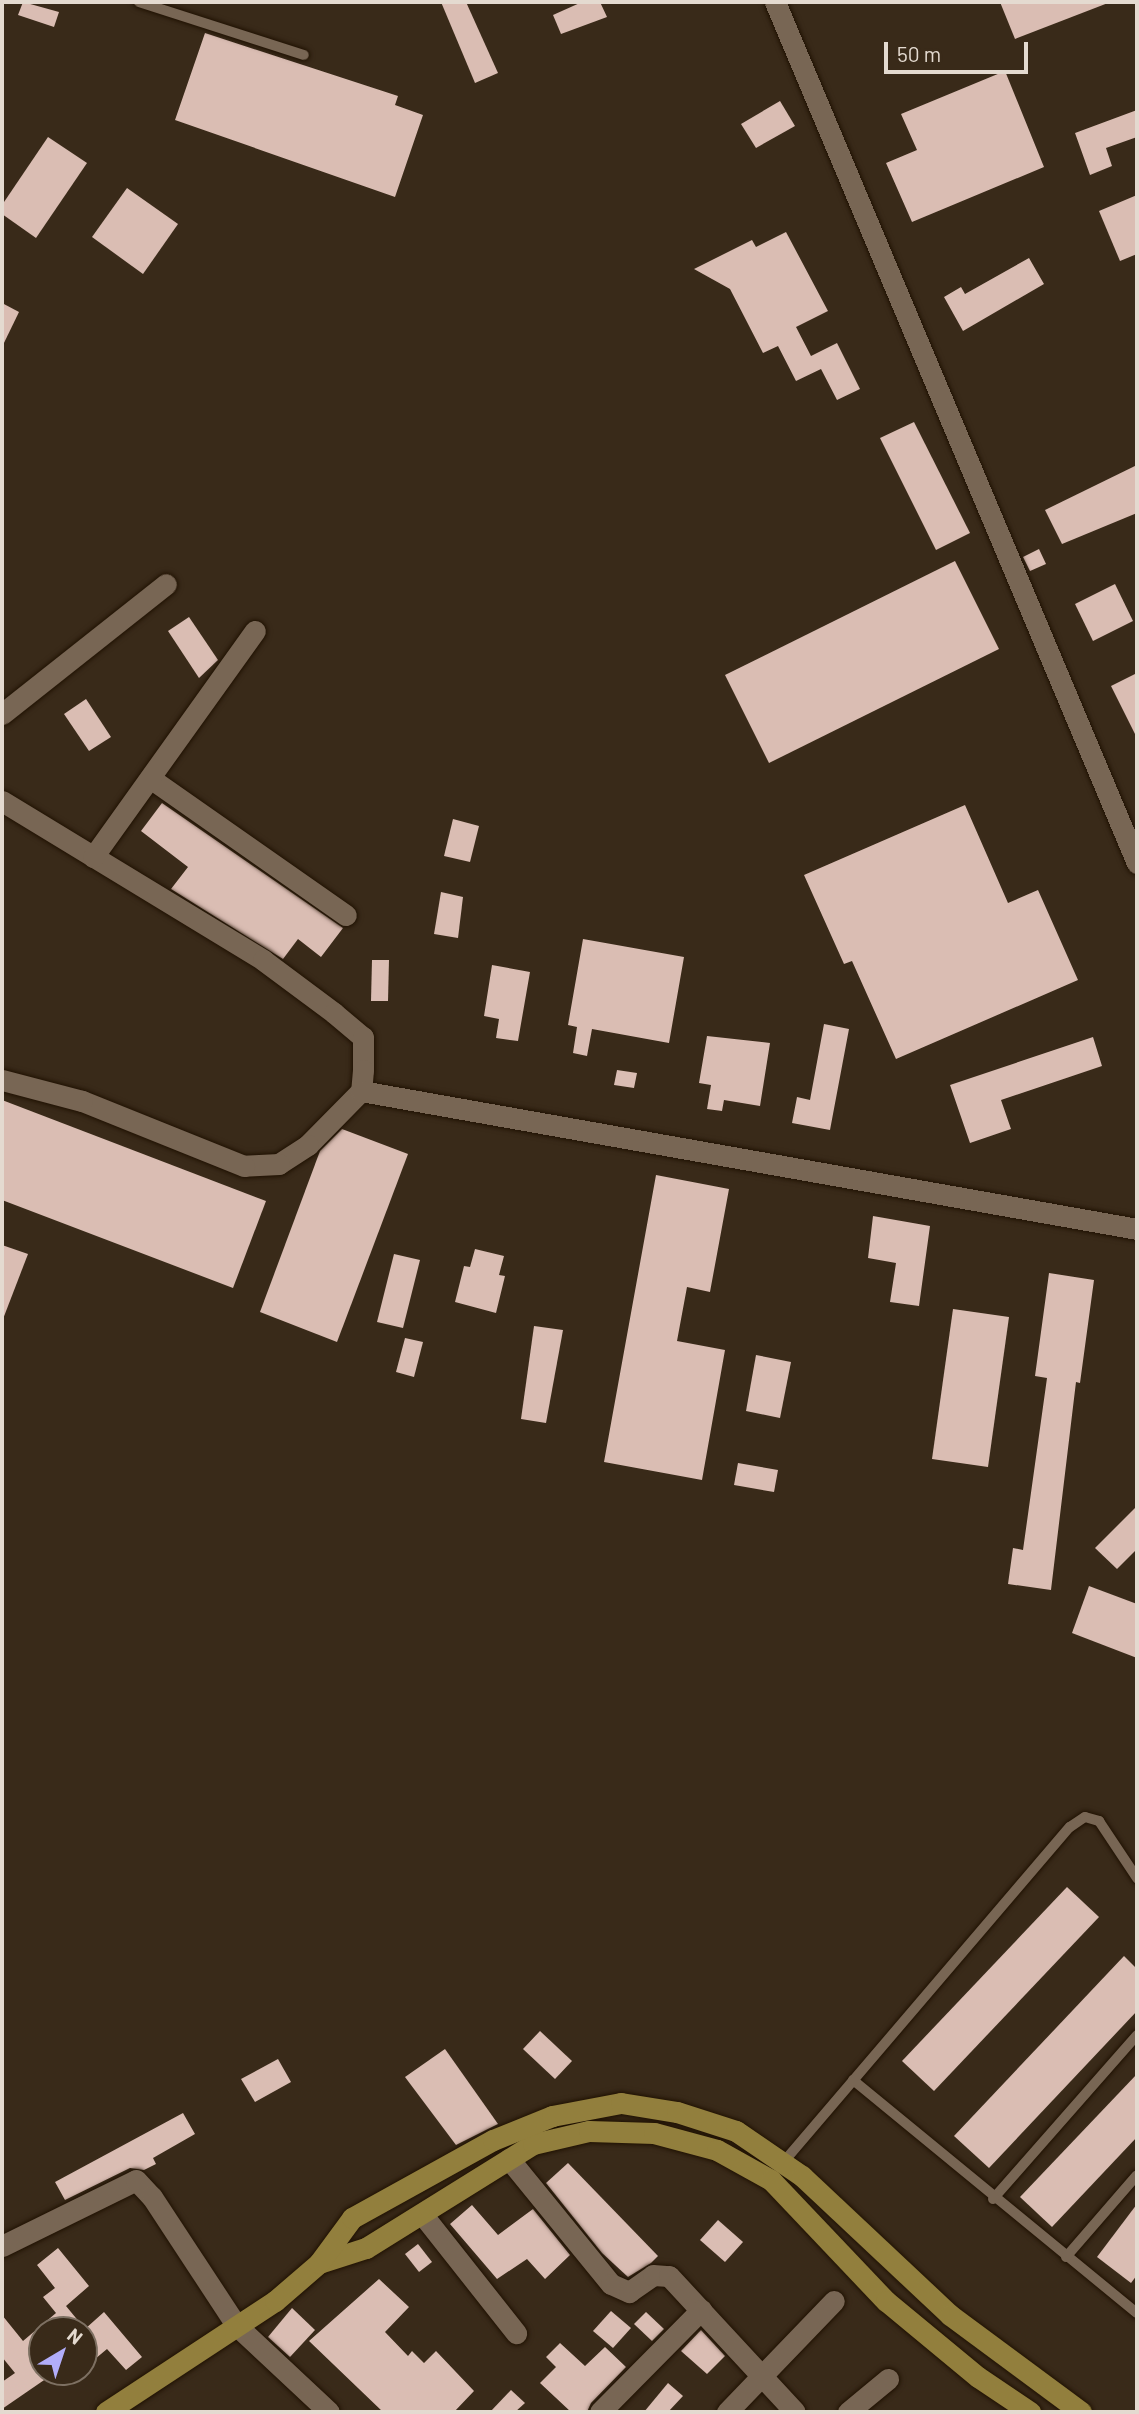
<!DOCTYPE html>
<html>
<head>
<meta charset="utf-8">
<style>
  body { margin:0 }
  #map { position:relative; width:1139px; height:2414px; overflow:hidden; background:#392a19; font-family:Barlow,sans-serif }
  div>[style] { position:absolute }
  .building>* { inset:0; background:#dabdb3 }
  .roads { filter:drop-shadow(0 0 2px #201203) drop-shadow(0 0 2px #201203) }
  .lane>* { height:10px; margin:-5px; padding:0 5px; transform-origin:5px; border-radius:5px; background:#786654 }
  .street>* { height:21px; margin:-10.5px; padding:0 10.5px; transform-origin:10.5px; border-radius:10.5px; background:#786654 }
  .primary>* { height:21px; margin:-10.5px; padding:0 10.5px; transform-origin:10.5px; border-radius:10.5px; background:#927f3d }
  span { translate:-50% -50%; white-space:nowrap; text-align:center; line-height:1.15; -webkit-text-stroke:7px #392a19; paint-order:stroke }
  .frame { position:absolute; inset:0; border:4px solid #e4dad0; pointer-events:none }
  .north { position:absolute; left:28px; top:2316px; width:70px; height:70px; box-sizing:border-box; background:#392a19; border:2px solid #7d7062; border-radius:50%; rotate:39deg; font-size:19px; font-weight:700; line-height:28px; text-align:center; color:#e4dad0 }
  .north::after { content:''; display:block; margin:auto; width:24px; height:32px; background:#b2adf9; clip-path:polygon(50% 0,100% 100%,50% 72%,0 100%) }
  .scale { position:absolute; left:884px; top:42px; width:144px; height:32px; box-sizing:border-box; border:4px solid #e4dad0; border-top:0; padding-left:9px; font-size:21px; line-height:24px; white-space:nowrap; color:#e4dad0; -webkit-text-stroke:5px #392a19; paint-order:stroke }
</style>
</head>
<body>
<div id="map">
  <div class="building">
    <i style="clip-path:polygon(23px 2px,59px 12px,54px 27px,18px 15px)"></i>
    <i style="clip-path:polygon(441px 2px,466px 2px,498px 73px,475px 83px)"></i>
    <i style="clip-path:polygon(582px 2px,600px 2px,607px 17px,561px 34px,553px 15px)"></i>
    <i style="clip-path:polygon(1000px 2px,1108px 2px,1108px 3px,1015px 39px)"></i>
    <i style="clip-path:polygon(205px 33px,398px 96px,395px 105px,423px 115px,395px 197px,175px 120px)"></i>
    <i style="clip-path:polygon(1005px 71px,1044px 167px,912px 222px,886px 163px,917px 150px,901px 114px)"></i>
    <i style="clip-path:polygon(780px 101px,795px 126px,756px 148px,741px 124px)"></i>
    <i style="clip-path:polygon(1137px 110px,1137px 137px,1106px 148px,1112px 166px,1090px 175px,1075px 133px)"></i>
    <i style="clip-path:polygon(48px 137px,87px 163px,36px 238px,2px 214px,2px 205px)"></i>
    <i style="clip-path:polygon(127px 188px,178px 224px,143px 274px,92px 237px)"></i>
    <i style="clip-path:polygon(1137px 195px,1137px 254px,1120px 261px,1099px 211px)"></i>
    <i style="clip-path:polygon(786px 232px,828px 311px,796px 327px,811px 356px,837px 343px,860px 389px,837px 400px,821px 369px,796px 381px,778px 346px,763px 353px,730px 289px,694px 269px,752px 240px,756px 247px)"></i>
    <i style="clip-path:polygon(1029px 258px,1044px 284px,963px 331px,944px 297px,961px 287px,965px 294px)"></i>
    <i style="clip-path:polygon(2px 303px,19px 312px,2px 347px)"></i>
    <i style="clip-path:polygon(914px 422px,970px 533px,936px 550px,880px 438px)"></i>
    <i style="clip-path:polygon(1137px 465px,1137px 513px,1062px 544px,1045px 510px)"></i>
    <i style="clip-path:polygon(1039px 549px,1046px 564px,1030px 571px,1023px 557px)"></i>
    <i style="clip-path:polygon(955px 561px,999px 649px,769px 763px,725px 675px)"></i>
    <i style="clip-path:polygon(1115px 584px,1133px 621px,1093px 641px,1075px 604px)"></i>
    <i style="clip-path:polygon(189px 617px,218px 660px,199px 678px,168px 631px)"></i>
    <i style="clip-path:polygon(1137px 673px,1137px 738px,1111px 686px)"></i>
    <i style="clip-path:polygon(86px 699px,111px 737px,89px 751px,64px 714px)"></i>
    <i style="clip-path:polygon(162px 803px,343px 928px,321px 957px,298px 939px,283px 959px,171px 889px,188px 867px,141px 831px)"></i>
    <i style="clip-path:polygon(965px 805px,1008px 903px,1038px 890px,1078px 980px,896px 1059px,852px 961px,844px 964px,804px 875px)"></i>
    <i style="clip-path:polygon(453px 819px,479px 826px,470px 862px,444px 856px)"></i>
    <i style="clip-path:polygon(441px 892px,463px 897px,458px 938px,434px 934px)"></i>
    <i style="clip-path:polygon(583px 939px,684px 957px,669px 1043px,592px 1029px,587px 1056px,573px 1053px,577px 1027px,568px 1025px)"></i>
    <i style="clip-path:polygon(372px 960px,389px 960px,388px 1001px,371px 1001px)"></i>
    <i style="clip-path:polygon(492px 965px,530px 972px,518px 1041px,496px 1038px,499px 1019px,484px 1016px)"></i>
    <i style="clip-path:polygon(824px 1024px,849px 1029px,830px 1130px,792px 1123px,797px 1097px,810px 1100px)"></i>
    <i style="clip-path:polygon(707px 1036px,770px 1043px,760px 1106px,724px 1100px,722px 1111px,707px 1109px,711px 1085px,699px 1083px)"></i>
    <i style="clip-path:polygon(1093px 1037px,1102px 1066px,1001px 1100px,1011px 1129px,970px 1143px,950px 1085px)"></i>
    <i style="clip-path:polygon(617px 1070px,637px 1073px,634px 1088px,614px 1085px)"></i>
    <i style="clip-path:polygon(2px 1100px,266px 1201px,233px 1288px,2px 1200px)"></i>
    <i style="clip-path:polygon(342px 1129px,408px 1154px,337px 1342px,260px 1312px,320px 1151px)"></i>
    <i style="clip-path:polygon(656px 1175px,729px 1189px,710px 1292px,687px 1287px,677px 1341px,725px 1350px,702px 1480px,604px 1462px)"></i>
    <i style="clip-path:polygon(873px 1216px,930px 1226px,919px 1306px,890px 1302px,896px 1263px,868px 1258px)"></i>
    <i style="clip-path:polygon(2px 1245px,28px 1254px,3px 1319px,2px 1318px)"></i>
    <i style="clip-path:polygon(475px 1249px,504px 1256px,499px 1275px,505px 1276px,496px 1313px,455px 1302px,464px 1266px,470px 1267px)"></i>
    <i style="clip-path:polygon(394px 1254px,420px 1260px,403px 1328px,377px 1322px)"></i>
    <i style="clip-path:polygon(1049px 1273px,1094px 1280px,1080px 1383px,1076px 1382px,1051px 1590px,1008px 1584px,1013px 1548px,1023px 1550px,1047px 1378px,1035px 1376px)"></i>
    <i style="clip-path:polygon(953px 1309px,1009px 1317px,988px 1467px,932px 1459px)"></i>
    <i style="clip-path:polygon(534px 1326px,563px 1330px,546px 1423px,521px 1419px)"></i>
    <i style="clip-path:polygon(405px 1338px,423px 1342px,414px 1377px,396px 1372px)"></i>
    <i style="clip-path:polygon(756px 1355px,791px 1362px,780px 1418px,746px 1411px)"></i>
    <i style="clip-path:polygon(738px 1463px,778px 1470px,774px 1492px,734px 1485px)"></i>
    <i style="clip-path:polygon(1137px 1506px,1137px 1549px,1117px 1569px,1095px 1548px)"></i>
    <i style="clip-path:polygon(1089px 1586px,1137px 1604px,1137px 1658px,1072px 1633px)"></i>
    <i style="clip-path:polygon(1067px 1887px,1099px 1917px,934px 2091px,902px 2061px)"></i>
    <i style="clip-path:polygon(1124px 1956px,1137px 1969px,1137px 2011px,989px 2168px,954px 2136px)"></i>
    <i style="clip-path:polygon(540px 2031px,572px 2061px,555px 2079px,523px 2049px)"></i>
    <i style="clip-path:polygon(445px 2049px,498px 2124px,456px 2145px,405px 2077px)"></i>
    <i style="clip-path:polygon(278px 2059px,291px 2082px,255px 2102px,241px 2079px)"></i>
    <i style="clip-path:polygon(1137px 2074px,1137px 2137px,1052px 2227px,1020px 2197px)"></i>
    <i style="clip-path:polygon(183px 2113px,195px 2134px,153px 2158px,156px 2164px,144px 2170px,130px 2168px,65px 2200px,55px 2182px)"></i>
    <i style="clip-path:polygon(568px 2163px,658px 2256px,651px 2263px,628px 2277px,602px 2253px,546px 2183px)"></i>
    <i style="clip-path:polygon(1137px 2204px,1137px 2275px,1131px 2283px,1097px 2257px)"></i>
    <i style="clip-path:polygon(472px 2205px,498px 2235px,533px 2209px,570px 2255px,545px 2279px,527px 2259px,497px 2279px,450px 2224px)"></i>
    <i style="clip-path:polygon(718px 2220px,743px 2242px,725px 2262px,700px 2240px)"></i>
    <i style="clip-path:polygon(418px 2244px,432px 2262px,419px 2272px,405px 2254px)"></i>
    <i style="clip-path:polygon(58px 2248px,89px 2286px,66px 2306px,85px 2329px,104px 2312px,142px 2357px,126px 2370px,107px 2349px,95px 2359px,84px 2345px,84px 2330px,42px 2330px,42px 2354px,36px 2359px,42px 2372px,50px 2376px,2px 2409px,2px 2382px,15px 2373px,2px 2357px,2px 2315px,23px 2341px,56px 2313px,43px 2297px,55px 2288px,37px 2265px)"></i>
    <i style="clip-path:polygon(379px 2279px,409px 2307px,385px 2332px,408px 2356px,412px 2351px,424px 2363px,436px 2351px,474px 2391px,454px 2412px,383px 2412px,309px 2341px)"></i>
    <i style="clip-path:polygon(292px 2308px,315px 2330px,290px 2357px,268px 2337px)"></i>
    <i style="clip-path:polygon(611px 2311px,631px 2328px,613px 2348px,593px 2331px)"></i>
    <i style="clip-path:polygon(646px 2312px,664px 2329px,652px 2341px,634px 2324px)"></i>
    <i style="clip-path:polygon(701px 2330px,725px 2356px,707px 2374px,681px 2351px)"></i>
    <i style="clip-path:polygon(560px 2343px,585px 2366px,605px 2347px,626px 2367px,591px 2403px,587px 2412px,571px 2412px,540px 2383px,556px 2367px,546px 2357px)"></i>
    <i style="clip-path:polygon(668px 2383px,683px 2396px,668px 2412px,644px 2412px)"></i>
    <i style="clip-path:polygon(511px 2390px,525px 2403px,515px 2412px,490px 2412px)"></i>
  </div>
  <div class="roads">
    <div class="lane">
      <i style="left:139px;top:2px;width:173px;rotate:17.8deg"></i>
      <i style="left:853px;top:2080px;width:367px;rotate:39.4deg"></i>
      <i style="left:781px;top:2165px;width:445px;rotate:-49.5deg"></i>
      <i style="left:1070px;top:1827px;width:18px;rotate:-34deg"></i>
      <i style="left:1085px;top:1817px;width:15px;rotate:16deg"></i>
      <i style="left:1099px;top:1821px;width:69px;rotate:56.3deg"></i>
      <i style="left:993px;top:2199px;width:218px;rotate:-48.7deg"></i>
      <i style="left:1066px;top:2257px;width:108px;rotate:-49.1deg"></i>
    </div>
    <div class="street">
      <i style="left:775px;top:2px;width:934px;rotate:67.2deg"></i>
      <i style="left:2px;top:714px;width:209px;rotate:-38.4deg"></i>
      <i style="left:150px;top:778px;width:239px;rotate:35deg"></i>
      <i style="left:2px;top:801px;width:306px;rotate:31.3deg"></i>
      <i style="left:263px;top:960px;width:89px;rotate:36.7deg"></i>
      <i style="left:334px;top:1013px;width:38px;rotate:40deg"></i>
      <i style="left:363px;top:1037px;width:33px;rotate:90deg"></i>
      <i style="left:363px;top:1070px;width:21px;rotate:95deg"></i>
      <i style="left:361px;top:1091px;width:76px;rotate:134.5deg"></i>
      <i style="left:308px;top:1145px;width:35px;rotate:147deg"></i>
      <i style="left:279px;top:1164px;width:35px;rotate:177deg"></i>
      <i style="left:244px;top:1166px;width:175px;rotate:-158.1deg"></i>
      <i style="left:82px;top:1101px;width:83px;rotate:-165.3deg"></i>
      <i style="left:93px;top:857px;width:278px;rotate:-54.4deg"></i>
      <i style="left:361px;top:1091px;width:788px;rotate:10.08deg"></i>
      <i style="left:509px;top:2159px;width:161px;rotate:50.8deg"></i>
      <i style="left:611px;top:2284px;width:20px;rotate:24deg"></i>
      <i style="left:629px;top:2292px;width:29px;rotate:-35deg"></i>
      <i style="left:653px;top:2275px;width:16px;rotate:4deg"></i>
      <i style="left:669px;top:2276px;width:185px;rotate:47.2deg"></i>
      <i style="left:422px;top:2214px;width:152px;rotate:51.7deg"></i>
      <i style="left:2px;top:2246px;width:149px;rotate:-26.2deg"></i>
      <i style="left:136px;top:2180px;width:23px;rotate:47deg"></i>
      <i style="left:152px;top:2197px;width:153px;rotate:56.7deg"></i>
      <i style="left:236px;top:2325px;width:127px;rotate:43.1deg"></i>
      <i style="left:600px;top:2412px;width:144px;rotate:-45.3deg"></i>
      <i style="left:727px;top:2412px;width:154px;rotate:-46.1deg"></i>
      <i style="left:848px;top:2412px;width:52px;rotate:-39.5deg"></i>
    </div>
    <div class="primary">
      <i style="left:319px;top:2263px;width:49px;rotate:-17.7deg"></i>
      <i style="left:366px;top:2248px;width:197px;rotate:-31.9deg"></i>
      <i style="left:533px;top:2144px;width:57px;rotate:-13.1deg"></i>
      <i style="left:589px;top:2131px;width:65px;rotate:1.8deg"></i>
      <i style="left:654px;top:2133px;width:65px;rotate:15.1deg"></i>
      <i style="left:717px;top:2150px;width:62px;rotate:29.1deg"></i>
      <i style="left:771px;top:2180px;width:167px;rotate:46.5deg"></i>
      <i style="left:886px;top:2301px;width:119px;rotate:39.6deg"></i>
      <i style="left:978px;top:2377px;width:63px;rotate:33.9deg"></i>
      <i style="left:106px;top:2412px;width:202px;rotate:-33.3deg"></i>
      <i style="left:275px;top:2301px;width:58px;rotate:-40.8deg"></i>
      <i style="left:319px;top:2263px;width:56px;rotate:-53.7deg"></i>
      <i style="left:352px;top:2218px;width:161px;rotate:-29deg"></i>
      <i style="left:493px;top:2140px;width:64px;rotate:-22.1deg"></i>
      <i style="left:552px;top:2116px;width:70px;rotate:-10.7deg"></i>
      <i style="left:621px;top:2103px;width:57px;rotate:9.1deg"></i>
      <i style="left:677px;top:2112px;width:62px;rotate:17.9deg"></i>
      <i style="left:736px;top:2131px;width:80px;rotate:34.3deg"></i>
      <i style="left:802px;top:2176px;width:203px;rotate:43.2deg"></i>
      <i style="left:950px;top:2315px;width:163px;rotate:36.5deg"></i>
    </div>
  </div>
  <div class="frame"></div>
  <div class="north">N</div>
  <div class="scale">50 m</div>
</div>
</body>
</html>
